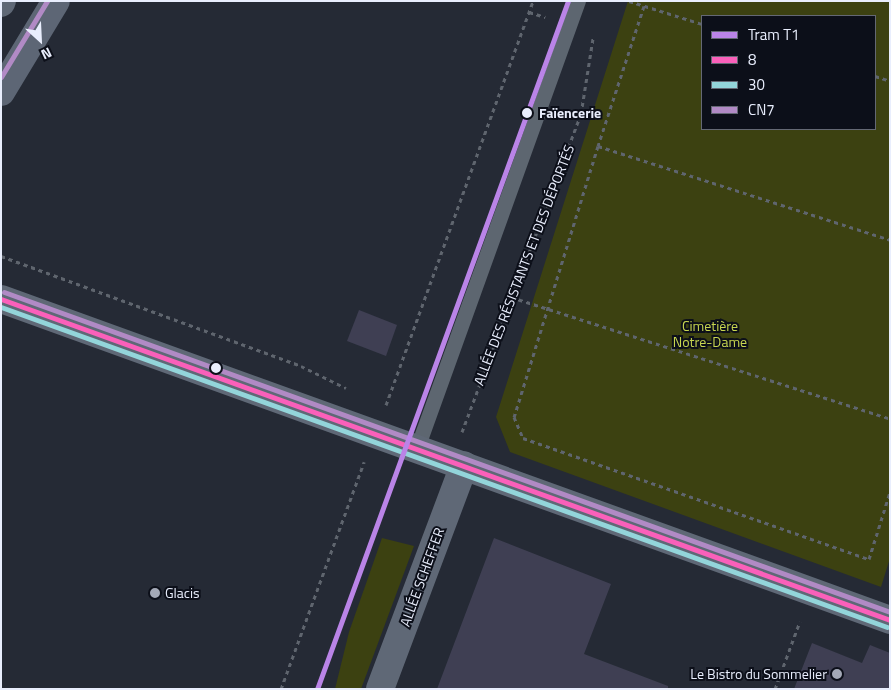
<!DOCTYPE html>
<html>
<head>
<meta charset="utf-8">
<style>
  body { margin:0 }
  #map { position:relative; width:891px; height:690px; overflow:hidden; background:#252a35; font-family:"Titillium Web",sans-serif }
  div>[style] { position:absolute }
  .green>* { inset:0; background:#3c4111 }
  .building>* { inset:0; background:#3f3f53 }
  .path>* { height:3px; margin-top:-1.5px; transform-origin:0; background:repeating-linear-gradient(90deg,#5f656e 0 4px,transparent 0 8px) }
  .lane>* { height:15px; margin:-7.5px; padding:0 7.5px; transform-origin:7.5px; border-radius:7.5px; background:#5d6670 }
  .secondary>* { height:28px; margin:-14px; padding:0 14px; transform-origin:14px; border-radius:14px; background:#5f6876 }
  .primary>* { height:28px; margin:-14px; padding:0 14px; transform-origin:14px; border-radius:14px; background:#5d6675 }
  .bus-1>* { height:5px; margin:-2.5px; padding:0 2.5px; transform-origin:2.5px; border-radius:2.5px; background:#fa60ba }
  .bus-2>* { height:5px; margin:-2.5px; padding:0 2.5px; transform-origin:2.5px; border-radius:2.5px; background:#93d5da }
  .bus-3>* { height:5px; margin:-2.5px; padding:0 2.5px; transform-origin:2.5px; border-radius:2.5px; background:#b18ac5 }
  .tram-1>* { height:5px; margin:-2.5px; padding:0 2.5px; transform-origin:2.5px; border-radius:2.5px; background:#ba84e7 }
  .dots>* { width:14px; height:14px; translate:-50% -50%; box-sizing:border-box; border:2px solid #0c0f19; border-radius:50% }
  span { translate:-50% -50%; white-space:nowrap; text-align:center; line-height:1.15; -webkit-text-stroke:4px #0c0f19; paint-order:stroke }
  .stop-label { font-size:14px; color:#e9eefd; font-weight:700 }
  .left { translate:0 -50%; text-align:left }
  .street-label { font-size:14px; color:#e9eefd }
  .park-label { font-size:14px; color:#c8d650 }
  .poi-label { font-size:14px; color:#e9eefd }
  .right { translate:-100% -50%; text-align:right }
  .frame { position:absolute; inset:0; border:2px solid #e9eefd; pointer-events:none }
  .legend { position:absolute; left:701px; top:15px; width:175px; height:115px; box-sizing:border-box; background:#0c0f19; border:1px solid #646874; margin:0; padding:6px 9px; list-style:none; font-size:15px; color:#e9eefd }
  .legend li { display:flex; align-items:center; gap:10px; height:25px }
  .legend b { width:25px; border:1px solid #646874 }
  .north { position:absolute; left:15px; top:15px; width:50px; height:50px; -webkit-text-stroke:4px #0c0f19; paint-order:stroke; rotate:155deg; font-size:14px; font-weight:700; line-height:20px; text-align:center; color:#e9eefd }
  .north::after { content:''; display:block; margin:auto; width:18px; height:22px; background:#e9eefd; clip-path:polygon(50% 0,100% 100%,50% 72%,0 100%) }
</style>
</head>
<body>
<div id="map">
  <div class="green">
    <i style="clip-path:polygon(evenodd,628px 1px,890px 1px,890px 558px,881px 587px,510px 452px,496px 417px,628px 1px,702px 16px,875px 16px,875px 129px,702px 129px,702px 16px)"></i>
    <i style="clip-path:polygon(382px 538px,414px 546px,361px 689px,335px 689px,349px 632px)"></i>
  </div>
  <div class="building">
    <i style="clip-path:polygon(359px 310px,397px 325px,386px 356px,347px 341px)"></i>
    <i style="clip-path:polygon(494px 538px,611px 584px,584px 654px,668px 686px,668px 689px,437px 689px)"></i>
    <i style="clip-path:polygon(812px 643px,862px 663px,870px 645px,890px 653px,890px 689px,794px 689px)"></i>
  </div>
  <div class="path">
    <i style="left:629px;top:1px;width:77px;rotate:17.5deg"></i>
    <i style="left:644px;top:6px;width:147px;rotate:108.2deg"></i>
    <i style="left:598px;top:146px;width:307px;rotate:17.8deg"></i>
    <i style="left:529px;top:12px;width:17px;rotate:17deg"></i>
    <i style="left:875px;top:76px;width:16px;rotate:18deg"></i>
    <i style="left:598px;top:146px;width:284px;rotate:107.2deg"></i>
    <i style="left:514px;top:417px;width:23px;rotate:67deg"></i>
    <i style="left:523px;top:438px;width:367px;rotate:19.3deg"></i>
    <i style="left:869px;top:559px;width:70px;rotate:-72.6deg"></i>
    <i style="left:1px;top:256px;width:320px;rotate:20.1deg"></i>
    <i style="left:301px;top:366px;width:50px;rotate:26.1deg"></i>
    <i style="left:511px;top:297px;width:398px;rotate:17.8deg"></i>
    <i style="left:386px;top:405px;width:430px;rotate:-70deg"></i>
    <i style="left:462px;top:432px;width:340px;rotate:-69.5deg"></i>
    <i style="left:581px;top:114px;width:77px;rotate:-81deg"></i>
    <i style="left:281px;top:689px;width:242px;rotate:-69.9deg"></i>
    <i style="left:775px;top:689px;width:72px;rotate:-69.8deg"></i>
  </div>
  <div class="lane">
    <i style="left:417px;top:448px;width:475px;rotate:-70.2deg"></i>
  </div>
  <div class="secondary">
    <i style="left:1px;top:3px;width:2px;rotate:-63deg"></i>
    <i style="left:1px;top:299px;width:945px;rotate:19.85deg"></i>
    <i style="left:380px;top:689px;width:239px;rotate:-69.4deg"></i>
  </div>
  <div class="primary">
    <i style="left:1px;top:92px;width:106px;rotate:-58.9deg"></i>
  </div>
  <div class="bus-1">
    <i style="left:1px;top:299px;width:945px;rotate:19.85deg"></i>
  </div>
  <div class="bus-2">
    <i style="left:1px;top:307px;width:942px;rotate:19.86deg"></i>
  </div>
  <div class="bus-3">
    <i style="left:1px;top:77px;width:89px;rotate:-58.8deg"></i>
    <i style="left:4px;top:292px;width:942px;rotate:19.86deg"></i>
  </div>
  <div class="tram-1">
    <i style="left:317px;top:689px;width:732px;rotate:-69.96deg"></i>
  </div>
  <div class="dots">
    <i style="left:527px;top:113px;background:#e9eefd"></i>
    <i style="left:216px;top:368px;background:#e9eefd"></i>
    <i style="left:155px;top:593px;background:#a4a9b7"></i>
    <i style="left:837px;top:674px;background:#a4a9b7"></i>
  </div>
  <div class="stop-label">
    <span class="left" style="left:539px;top:113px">Faïencerie</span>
  </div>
  <div class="street-label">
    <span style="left:524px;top:265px;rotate:-69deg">ALLÉE DES RÉSISTANTS ET DES DÉPORTÉS</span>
    <span style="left:422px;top:577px;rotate:-70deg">ALLÉE SCHEFFER</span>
  </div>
  <div class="park-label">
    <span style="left:710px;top:334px">Cimetière<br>Notre-Dame</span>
  </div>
  <div class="poi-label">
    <span class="left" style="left:165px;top:593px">Glacis</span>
    <span class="right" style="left:827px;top:674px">Le Bistro du Sommelier</span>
  </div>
  <div class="frame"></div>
  <ul class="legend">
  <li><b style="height:6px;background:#ba84e7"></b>Tram T1</li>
  <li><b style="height:6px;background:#fa60ba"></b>8</li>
  <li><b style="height:6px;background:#93d5da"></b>30</li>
  <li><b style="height:6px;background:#b18ac5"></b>CN7</li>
  </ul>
  <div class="north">N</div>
</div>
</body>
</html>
